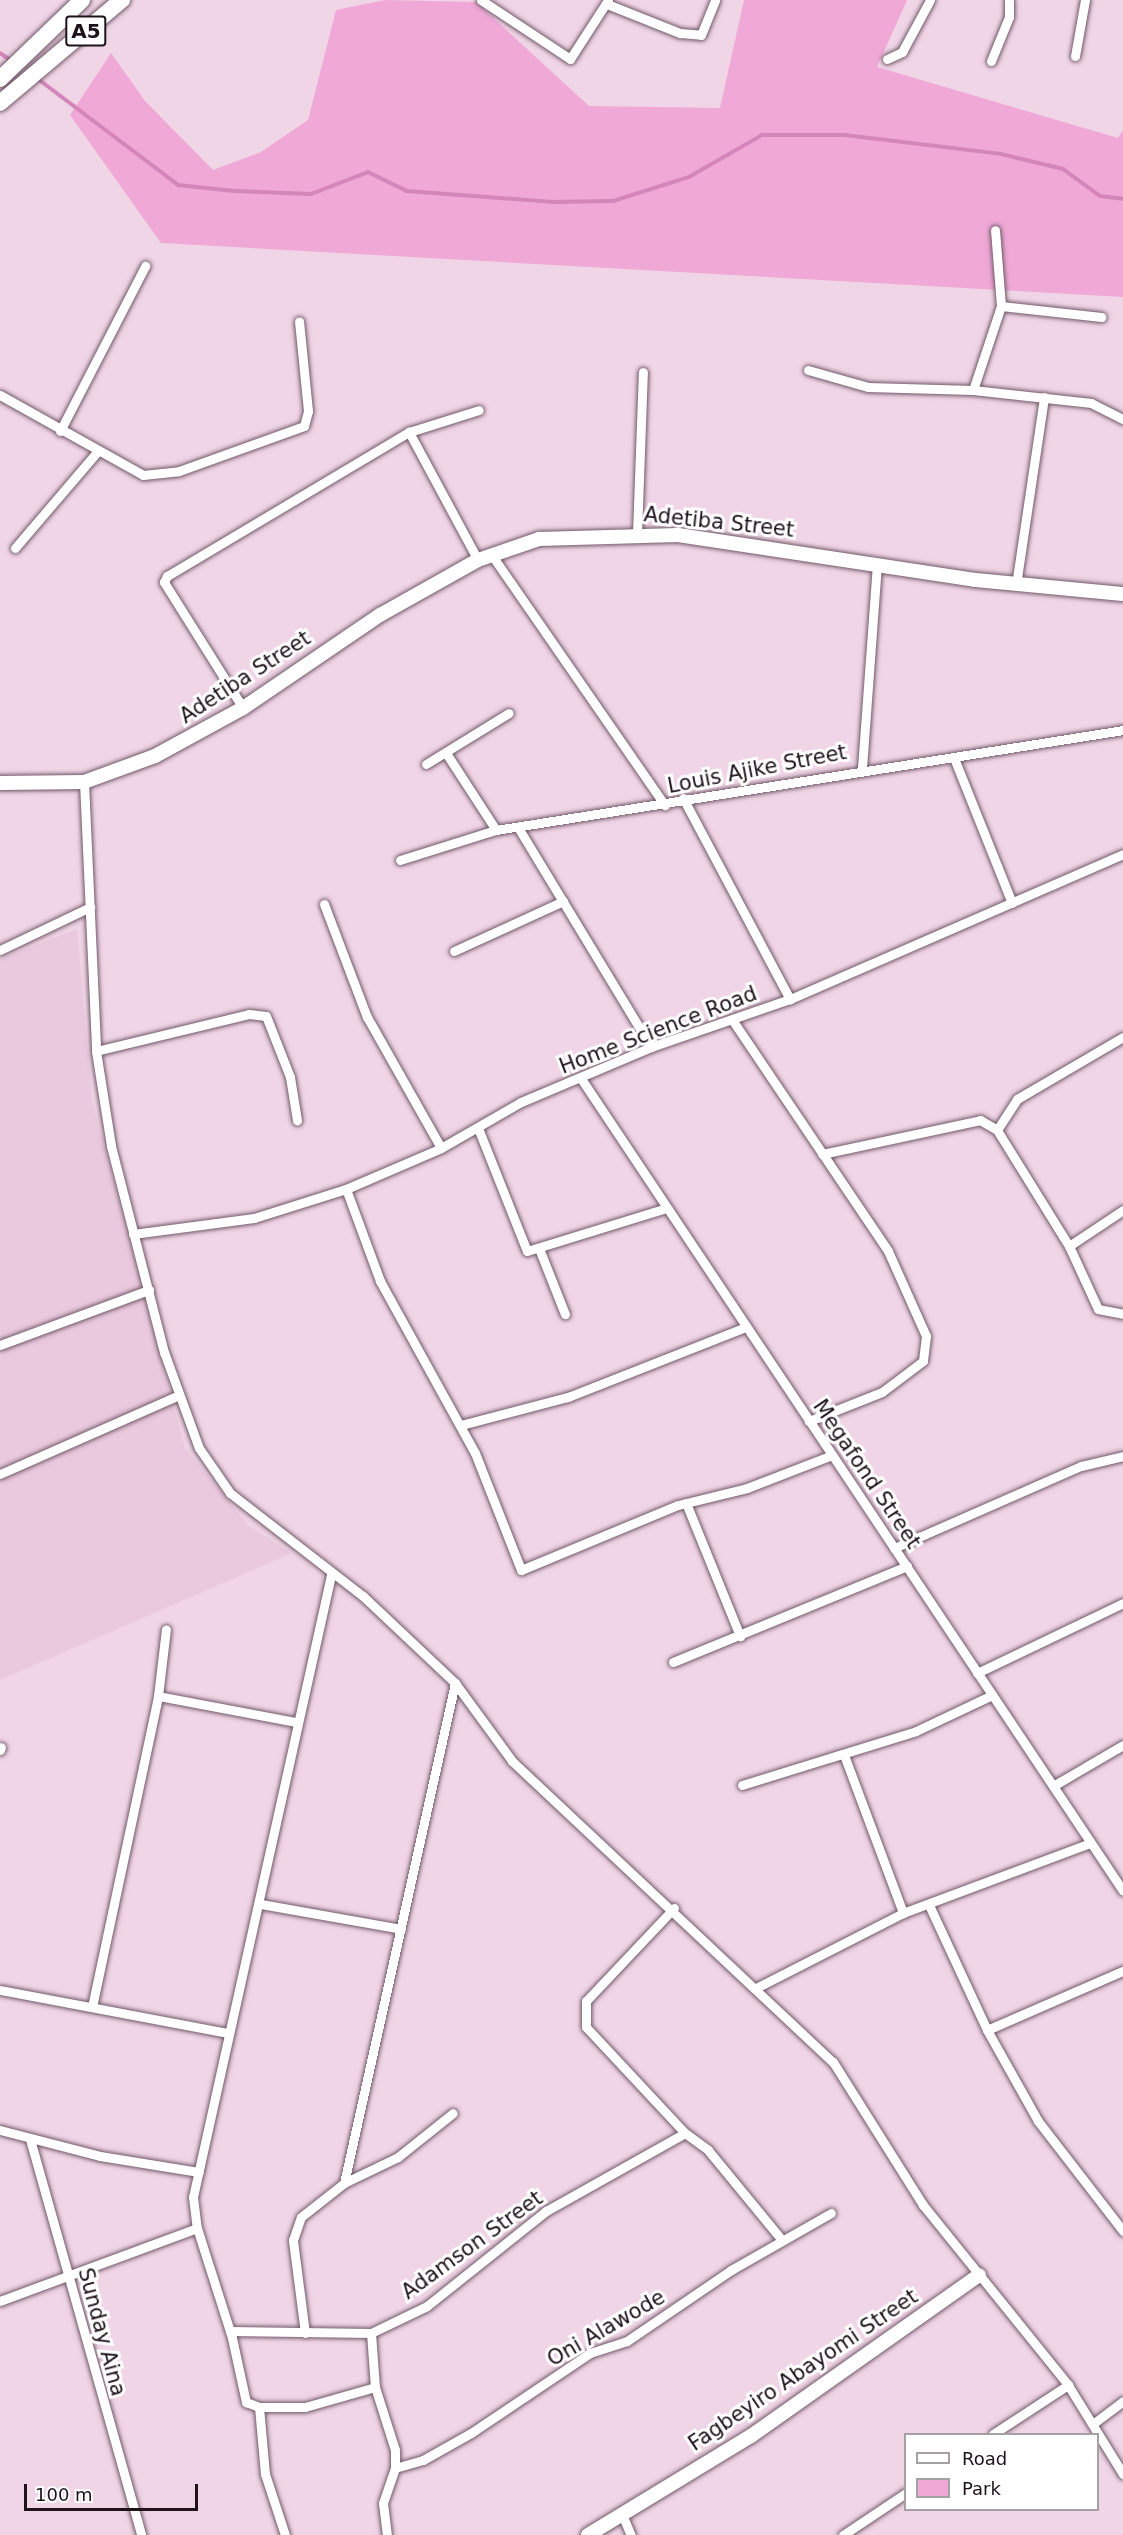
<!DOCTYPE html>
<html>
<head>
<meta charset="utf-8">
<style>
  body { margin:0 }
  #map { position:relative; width:1123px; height:2535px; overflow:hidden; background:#f0d5e6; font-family:"DejaVu Sans",sans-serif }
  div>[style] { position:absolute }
  .built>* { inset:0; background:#eac8dd }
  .green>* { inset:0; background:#f0a8d7 }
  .stream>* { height:4px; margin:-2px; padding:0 2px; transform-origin:2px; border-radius:2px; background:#d485ba }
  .roads { filter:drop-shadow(0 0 2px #715a68) drop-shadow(0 0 2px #715a68) }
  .street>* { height:9px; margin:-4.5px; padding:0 4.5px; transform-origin:4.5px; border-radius:4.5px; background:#fff }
  .secondary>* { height:14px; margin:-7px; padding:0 7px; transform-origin:7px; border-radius:7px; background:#fff }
  .highway>* { height:16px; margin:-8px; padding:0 8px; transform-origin:8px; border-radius:8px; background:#fff }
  span { translate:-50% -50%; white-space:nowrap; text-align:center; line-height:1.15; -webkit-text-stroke:6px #fff; paint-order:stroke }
  .shield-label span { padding:2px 4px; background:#fff; border:2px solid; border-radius:4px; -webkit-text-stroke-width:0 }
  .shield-label { font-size:20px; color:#1d1319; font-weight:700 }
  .street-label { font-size:21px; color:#1d1319 }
  .legend { position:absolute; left:904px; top:2433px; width:195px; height:78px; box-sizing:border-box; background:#fff; border:2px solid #a5a1a3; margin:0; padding:8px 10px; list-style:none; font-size:18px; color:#1d1319 }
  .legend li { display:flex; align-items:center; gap:12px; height:30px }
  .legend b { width:30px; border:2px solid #a5a1a3 }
  .scale { position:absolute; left:24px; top:2484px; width:174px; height:27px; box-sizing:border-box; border:3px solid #1d1319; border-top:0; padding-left:8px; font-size:18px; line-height:21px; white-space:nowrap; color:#1d1319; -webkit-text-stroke:4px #fff; paint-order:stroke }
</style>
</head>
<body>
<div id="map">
  <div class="built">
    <i style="clip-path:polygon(77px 929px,92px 1101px,185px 1448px,249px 1526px,292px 1553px,0 1680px,0 959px)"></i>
  </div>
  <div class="green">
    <i style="clip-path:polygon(385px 0,476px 2px,589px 106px,720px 108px,744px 0,907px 0,877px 67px,1118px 138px,1123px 130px,1123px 297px,161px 243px,70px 115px,111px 53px,145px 101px,213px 170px,261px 152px,308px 120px,336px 10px)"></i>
  </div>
  <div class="stream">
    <i style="left:0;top:53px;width:14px;rotate:34deg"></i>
    <i style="left:38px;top:79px;width:176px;rotate:37.1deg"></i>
    <i style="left:178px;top:185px;width:57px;rotate:6deg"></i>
    <i style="left:235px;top:191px;width:76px;rotate:2.3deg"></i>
    <i style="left:311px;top:194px;width:61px;rotate:-21.1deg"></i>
    <i style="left:368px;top:172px;width:43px;rotate:26deg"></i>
    <i style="left:407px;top:191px;width:145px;rotate:4.3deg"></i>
    <i style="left:552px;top:202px;width:61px;rotate:-0.9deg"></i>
    <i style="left:613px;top:201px;width:80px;rotate:-17.5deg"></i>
    <i style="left:689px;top:177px;width:84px;rotate:-29.9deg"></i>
    <i style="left:762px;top:135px;width:83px"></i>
    <i style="left:845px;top:135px;width:157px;rotate:6.9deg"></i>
    <i style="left:1001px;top:154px;width:64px;rotate:13.6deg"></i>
    <i style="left:1063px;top:169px;width:46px;rotate:36.1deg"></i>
    <i style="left:1100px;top:196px;width:23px;rotate:7deg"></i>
  </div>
  <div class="roads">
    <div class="street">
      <i style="left:481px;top:0;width:107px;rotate:33.5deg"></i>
      <i style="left:570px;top:59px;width:70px;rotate:-57.2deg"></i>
      <i style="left:607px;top:4px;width:79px;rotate:21.7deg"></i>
      <i style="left:680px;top:33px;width:21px;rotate:5deg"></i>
      <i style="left:701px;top:35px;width:38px;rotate:-68deg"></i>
      <i style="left:1075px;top:56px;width:57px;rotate:-79.9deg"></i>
      <i style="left:887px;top:59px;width:17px;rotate:-25deg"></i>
      <i style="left:902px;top:52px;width:59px;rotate:-61.7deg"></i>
      <i style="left:991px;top:61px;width:48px;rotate:-67.8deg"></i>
      <i style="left:1009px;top:17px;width:17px;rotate:-90deg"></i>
      <i style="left:1001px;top:306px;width:101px;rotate:6.3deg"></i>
      <i style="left:808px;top:370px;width:62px;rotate:15.8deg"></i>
      <i style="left:868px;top:387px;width:105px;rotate:1.6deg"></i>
      <i style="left:973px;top:390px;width:119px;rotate:6.3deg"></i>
      <i style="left:1091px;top:403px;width:36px;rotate:27deg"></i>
      <i style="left:973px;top:390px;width:89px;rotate:-71.6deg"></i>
      <i style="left:1001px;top:306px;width:76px;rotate:-94.5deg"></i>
      <i style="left:0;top:395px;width:164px;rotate:29.2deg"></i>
      <i style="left:143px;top:475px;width:36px;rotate:-6deg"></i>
      <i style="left:179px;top:471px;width:133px;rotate:-19.8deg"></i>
      <i style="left:304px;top:426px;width:16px;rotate:-75deg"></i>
      <i style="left:308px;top:411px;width:90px;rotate:-95.7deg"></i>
      <i style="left:60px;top:431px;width:186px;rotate:-62.7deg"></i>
      <i style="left:409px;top:432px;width:145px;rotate:61.7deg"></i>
      <i style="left:637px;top:533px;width:161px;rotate:-87.9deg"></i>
      <i style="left:15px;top:548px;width:125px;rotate:-49.5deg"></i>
      <i style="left:493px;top:557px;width:302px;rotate:55.3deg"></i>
      <i style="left:1016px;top:585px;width:190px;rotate:-81.5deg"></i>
      <i style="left:243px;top:708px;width:149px;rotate:-122.1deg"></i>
      <i style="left:164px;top:582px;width:7px;rotate:-63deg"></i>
      <i style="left:167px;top:576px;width:282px;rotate:-30.8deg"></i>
      <i style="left:409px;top:432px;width:73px;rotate:-17.4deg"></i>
      <i style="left:446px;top:753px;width:92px;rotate:57deg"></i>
      <i style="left:954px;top:758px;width:156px;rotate:68.2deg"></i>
      <i style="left:426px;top:764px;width:97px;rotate:-31.6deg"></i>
      <i style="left:862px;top:768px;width:205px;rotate:-85.8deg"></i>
      <i style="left:84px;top:782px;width:269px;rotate:87.4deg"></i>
      <i style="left:96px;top:1051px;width:96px;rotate:81deg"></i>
      <i style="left:111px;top:1146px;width:213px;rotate:75.6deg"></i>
      <i style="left:164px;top:1352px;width:102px;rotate:70deg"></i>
      <i style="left:199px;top:1448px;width:55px;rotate:55.4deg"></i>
      <i style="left:230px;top:1493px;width:168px;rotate:37.8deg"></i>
      <i style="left:363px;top:1596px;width:127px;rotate:43.4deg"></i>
      <i style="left:455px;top:1683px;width:97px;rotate:53.8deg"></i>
      <i style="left:512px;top:1761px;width:440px;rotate:43.2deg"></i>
      <i style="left:833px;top:2062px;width:169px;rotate:57.8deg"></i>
      <i style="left:923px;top:2205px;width:231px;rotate:51.1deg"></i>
      <i style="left:1068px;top:2385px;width:105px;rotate:58.3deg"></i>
      <i style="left:683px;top:798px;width:228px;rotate:62deg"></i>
      <i style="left:519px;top:829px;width:255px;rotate:58.8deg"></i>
      <i style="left:400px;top:860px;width:101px;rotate:-17.4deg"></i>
      <i style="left:496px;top:830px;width:635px;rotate:-9.06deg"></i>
      <i style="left:324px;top:904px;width:121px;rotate:69.2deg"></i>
      <i style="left:367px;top:1017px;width:150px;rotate:60.5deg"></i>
      <i style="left:0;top:950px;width:100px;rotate:-25.5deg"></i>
      <i style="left:454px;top:951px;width:120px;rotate:-24.6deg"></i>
      <i style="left:733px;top:1021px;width:277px;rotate:56deg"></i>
      <i style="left:888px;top:1251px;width:93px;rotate:65.9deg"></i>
      <i style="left:926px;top:1336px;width:25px;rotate:97deg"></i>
      <i style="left:923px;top:1361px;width:51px;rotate:142.9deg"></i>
      <i style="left:882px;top:1392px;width:79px;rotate:158.3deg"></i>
      <i style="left:96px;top:1051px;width:157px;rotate:-13.6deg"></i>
      <i style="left:249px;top:1014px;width:17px;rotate:7deg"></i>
      <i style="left:266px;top:1016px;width:66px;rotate:68.5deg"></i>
      <i style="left:290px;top:1077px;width:44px;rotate:80.8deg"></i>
      <i style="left:580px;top:1077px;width:978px;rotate:56.29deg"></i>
      <i style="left:478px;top:1128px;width:132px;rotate:68.3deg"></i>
      <i style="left:527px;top:1251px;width:146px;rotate:-17.1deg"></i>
      <i style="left:997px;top:1130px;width:37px;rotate:-57deg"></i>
      <i style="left:1017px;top:1099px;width:123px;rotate:-30.3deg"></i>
      <i style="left:822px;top:1154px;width:162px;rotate:-12.1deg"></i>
      <i style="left:980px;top:1120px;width:20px;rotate:30deg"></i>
      <i style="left:997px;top:1130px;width:137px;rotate:58.2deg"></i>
      <i style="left:1069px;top:1246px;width:69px;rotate:65.3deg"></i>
      <i style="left:1098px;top:1309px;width:25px;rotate:11deg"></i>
      <i style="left:346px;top:1189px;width:98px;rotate:69.7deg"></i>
      <i style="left:380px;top:1281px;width:196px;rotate:61.1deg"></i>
      <i style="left:475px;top:1453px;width:126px;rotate:68.5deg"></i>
      <i style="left:521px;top:1570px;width:170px;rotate:-22.5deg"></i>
      <i style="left:678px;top:1505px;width:71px;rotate:-13.8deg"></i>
      <i style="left:747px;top:1488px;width:91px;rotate:-21.2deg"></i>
      <i style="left:133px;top:1234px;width:122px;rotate:-7.5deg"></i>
      <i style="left:254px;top:1218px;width:96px;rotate:-17.5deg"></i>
      <i style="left:346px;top:1189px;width:103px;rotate:-23.3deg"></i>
      <i style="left:441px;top:1148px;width:92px;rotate:-29.9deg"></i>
      <i style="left:521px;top:1102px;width:141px;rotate:-22.9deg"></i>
      <i style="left:651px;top:1047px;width:147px;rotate:-19.1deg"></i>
      <i style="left:790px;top:999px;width:363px;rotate:-23.5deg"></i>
      <i style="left:1069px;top:1246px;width:65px;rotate:-33.7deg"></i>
      <i style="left:540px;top:1251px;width:68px;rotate:68.4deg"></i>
      <i style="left:0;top:1345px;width:159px;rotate:-20.3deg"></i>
      <i style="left:461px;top:1425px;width:111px;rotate:-14.7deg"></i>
      <i style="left:568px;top:1397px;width:191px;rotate:-21.5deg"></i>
      <i style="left:0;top:1474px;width:193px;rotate:-23.8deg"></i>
      <i style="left:686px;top:1503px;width:144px;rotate:67.9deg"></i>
      <i style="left:894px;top:1548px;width:204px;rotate:-23.7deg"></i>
      <i style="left:1081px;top:1466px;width:43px;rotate:-13.4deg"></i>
      <i style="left:331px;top:1575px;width:637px;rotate:102.51deg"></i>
      <i style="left:193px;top:2197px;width:31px;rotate:83deg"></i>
      <i style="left:197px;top:2228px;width:115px;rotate:72.3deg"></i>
      <i style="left:232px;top:2338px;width:66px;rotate:77.7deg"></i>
      <i style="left:246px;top:2402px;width:14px;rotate:21deg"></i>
      <i style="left:259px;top:2407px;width:46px"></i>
      <i style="left:305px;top:2407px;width:73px;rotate:-15.9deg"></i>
      <i style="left:673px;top:1662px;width:253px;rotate:-22.3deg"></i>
      <i style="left:977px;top:1673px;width:162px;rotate:-25.6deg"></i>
      <i style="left:158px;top:1696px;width:139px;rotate:10.7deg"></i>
      <i style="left:0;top:1750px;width:3px;rotate:-72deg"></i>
      <i style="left:844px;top:1755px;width:169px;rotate:69.5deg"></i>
      <i style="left:742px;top:1785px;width:182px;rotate:-17.2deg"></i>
      <i style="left:916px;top:1731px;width:84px;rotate:-25.3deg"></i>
      <i style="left:1053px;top:1786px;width:81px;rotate:-30.4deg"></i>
      <i style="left:261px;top:1904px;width:142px;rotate:10.1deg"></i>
      <i style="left:929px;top:1905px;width:138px;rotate:65.1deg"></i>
      <i style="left:987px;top:2030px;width:104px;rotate:60.7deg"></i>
      <i style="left:1038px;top:2121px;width:139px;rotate:52.3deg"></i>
      <i style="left:674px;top:1908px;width:128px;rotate:133.4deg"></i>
      <i style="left:586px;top:2001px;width:26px;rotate:90deg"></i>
      <i style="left:586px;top:2027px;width:145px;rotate:47deg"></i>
      <i style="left:685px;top:2133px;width:29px;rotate:36deg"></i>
      <i style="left:708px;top:2150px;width:115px;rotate:50.6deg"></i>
      <i style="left:756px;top:1988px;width:165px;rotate:-27deg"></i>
      <i style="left:903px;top:1913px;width:200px;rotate:-20.5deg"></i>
      <i style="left:0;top:1990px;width:232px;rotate:10.7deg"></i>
      <i style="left:92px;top:2007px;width:318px;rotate:-78deg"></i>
      <i style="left:158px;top:1696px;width:67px;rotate:-83.2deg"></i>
      <i style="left:987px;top:2030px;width:148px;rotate:-23.5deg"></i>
      <i style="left:0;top:2130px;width:103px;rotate:14.6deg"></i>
      <i style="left:100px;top:2156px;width:100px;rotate:9.2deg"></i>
      <i style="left:30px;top:2139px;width:411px;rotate:74.3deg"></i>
      <i style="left:344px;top:2183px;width:512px;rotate:-77.48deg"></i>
      <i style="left:0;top:2301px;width:210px;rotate:-20.3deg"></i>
      <i style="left:230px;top:2331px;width:141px;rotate:0.8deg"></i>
      <i style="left:371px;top:2333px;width:62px;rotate:-25.7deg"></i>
      <i style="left:427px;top:2306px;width:152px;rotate:-38.6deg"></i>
      <i style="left:546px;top:2211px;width:159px;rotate:-29.3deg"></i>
      <i style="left:305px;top:2333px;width:94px;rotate:-97.4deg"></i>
      <i style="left:293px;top:2240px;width:24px;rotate:-71deg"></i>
      <i style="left:301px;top:2217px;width:55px;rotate:-38.3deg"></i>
      <i style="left:344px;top:2183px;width:60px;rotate:-25.7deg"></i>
      <i style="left:398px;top:2157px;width:70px;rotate:-38.7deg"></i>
      <i style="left:371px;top:2333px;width:54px;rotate:85.8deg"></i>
      <i style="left:375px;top:2387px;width:66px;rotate:72.4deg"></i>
      <i style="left:395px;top:2450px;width:18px;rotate:90deg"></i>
      <i style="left:395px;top:2468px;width:37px;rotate:109deg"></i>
      <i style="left:383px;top:2503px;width:32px;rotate:83deg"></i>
      <i style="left:259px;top:2407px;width:67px;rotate:84.9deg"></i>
      <i style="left:265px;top:2474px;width:64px;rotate:71.8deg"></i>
      <i style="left:1094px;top:2423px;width:36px;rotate:-37deg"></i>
      <i style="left:993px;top:2434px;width:90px;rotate:-33.2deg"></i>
      <i style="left:395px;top:2468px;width:29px;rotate:-16deg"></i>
      <i style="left:423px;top:2460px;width:55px;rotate:-29.4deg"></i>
      <i style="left:471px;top:2433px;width:143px;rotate:-33.9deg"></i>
      <i style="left:590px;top:2353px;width:39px;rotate:-18deg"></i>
      <i style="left:627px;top:2341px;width:126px;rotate:-34.3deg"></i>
      <i style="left:731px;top:2270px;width:115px;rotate:-29.7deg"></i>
      <i style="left:621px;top:2512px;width:25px;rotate:67deg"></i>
      <i style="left:843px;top:2535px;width:76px;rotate:-33.7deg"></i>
    </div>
    <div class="secondary">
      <i style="left:0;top:783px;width:84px;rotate:-0.7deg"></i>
      <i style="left:84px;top:782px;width:76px;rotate:-20.1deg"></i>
      <i style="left:155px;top:756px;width:100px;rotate:-28.6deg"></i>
      <i style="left:243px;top:708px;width:166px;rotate:-34.2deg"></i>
      <i style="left:380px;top:615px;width:112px;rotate:-29.3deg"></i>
      <i style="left:478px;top:560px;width:65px;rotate:-19deg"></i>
      <i style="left:539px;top:539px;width:139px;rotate:-1.6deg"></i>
      <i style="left:678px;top:535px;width:300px;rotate:8.6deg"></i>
      <i style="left:975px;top:580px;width:149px;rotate:5.4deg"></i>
      <i style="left:588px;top:2535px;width:191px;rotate:-31.3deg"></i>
      <i style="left:751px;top:2436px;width:279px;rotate:-35.2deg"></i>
    </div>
    <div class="highway">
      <i style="left:0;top:79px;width:114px;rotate:-43.9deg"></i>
      <i style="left:0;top:103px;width:160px;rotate:-40.2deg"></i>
    </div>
  </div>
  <div class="shield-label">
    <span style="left:86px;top:31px">A5</span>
  </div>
  <div class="street-label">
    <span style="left:719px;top:522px;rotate:6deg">Adetiba Street</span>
    <span style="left:245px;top:677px;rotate:-33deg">Adetiba Street</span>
    <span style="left:757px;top:769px;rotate:-11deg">Louis Ajike Street</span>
    <span style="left:658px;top:1030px;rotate:-21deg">Home Science Road</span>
    <span style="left:867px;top:1474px;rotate:56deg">Megafond Street</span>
    <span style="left:472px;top:2245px;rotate:-36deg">Adamson Street</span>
    <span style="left:606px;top:2328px;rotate:-30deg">Oni Alawode</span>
    <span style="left:102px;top:2332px;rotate:75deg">Sunday Aina</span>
    <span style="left:803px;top:2370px;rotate:-34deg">Fagbeyiro Abayomi Street</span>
  </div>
  <ul class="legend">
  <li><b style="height:8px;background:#fff"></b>Road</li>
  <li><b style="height:16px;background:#f0a8d7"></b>Park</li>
  </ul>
  <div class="scale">100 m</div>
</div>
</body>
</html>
